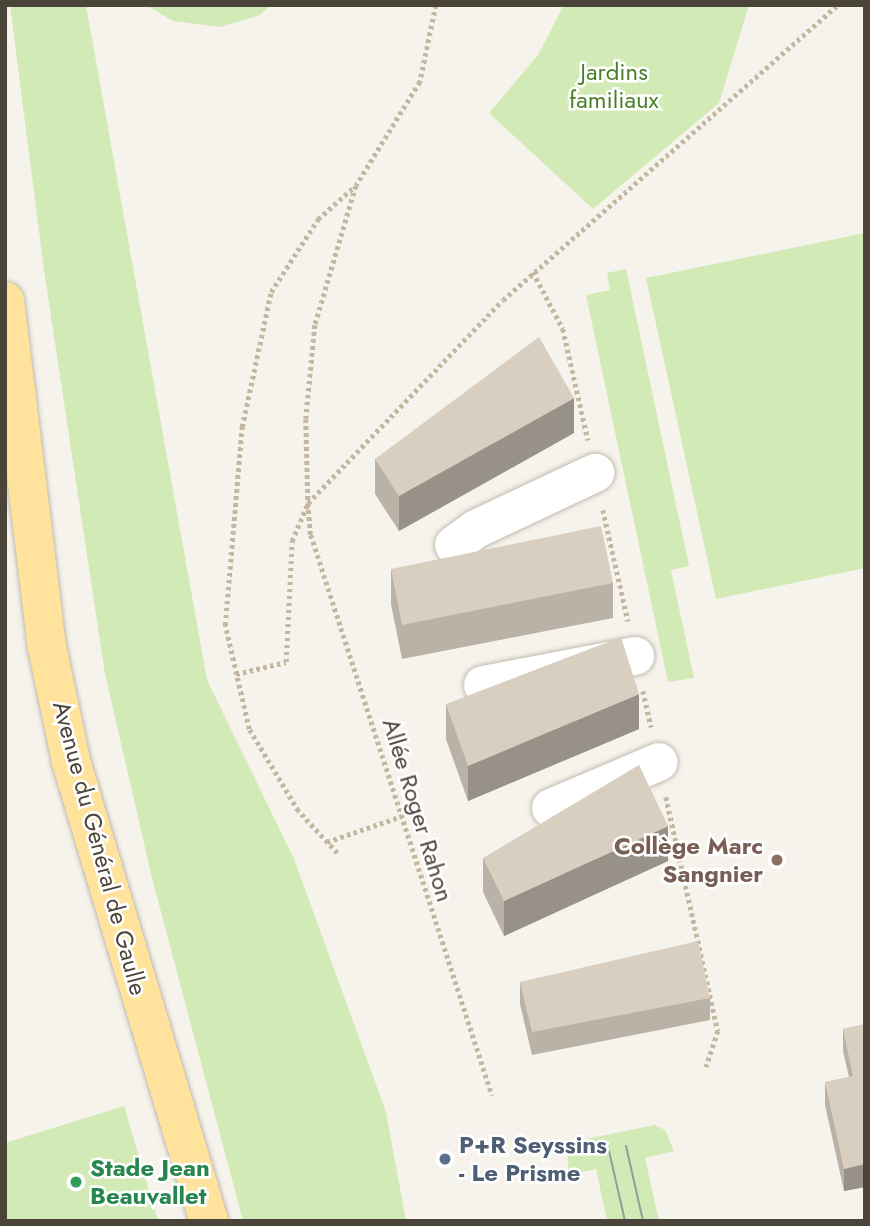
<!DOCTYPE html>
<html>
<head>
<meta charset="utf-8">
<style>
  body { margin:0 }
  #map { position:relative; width:870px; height:1226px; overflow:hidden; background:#f6f3ec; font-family:Jost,sans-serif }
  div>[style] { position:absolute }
  .green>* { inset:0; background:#d2eab5 }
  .path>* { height:4.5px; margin-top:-2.25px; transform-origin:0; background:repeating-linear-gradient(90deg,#c4b79f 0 3.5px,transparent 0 7px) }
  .roads { filter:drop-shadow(0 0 2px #c2bbae) drop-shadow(0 0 2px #c2bbae) }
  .minor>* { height:38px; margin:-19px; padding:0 19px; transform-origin:19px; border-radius:19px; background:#fff }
  .major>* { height:38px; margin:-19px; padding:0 19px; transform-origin:19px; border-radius:19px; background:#ffe39c }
  .tram>* { height:2px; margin:-1px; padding:0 1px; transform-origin:1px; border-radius:1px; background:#9a9a9a }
  .wall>* { inset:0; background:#bab2a6 }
  .shaded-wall>* { inset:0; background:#979187 }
  .building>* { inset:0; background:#d8cfc1 }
  .dots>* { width:19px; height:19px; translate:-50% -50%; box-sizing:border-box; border:4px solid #fff; border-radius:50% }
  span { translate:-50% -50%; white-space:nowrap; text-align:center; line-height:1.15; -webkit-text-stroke:5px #fff; paint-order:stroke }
  .park-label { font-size:24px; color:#4a7f2a }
  .street-label { font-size:24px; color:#4b4439 }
  .education-label { font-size:24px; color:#785e54; font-weight:700 }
  .right { translate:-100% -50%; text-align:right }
  .service-label { font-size:24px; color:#4e5e75; font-weight:700 }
  .left { translate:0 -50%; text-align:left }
  .leisure-label { font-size:24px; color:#27864d; font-weight:700 }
  .frame { position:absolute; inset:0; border:7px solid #4b4439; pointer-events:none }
</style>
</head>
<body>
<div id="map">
  <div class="green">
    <i style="clip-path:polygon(10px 5px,86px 5px,207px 680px,294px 859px,386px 1112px,406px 1221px,243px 1221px,152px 878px,105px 674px,44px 270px)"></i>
    <i style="clip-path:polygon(146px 5px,271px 5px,260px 15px,220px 27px,173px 21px)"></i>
    <i style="clip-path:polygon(564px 5px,749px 5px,719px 103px,593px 209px,489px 113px,538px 55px)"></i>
    <i style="clip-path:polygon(865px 233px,865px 568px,716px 599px,646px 278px)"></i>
    <i style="clip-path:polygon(626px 269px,689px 566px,671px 570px,694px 678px,668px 682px,586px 295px,610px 290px,607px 273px)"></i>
    <i style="clip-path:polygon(124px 1106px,158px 1221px,5px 1221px,5px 1143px)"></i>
    <i style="clip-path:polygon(655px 1125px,665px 1130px,674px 1151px,645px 1158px,659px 1221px,607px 1221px,596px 1169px,568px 1175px,568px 1149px,576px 1141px)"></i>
  </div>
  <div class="path">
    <i style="left:436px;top:5px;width:79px;rotate:101.7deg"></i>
    <i style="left:420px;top:82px;width:122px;rotate:121.6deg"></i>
    <i style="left:356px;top:186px;width:145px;rotate:106.4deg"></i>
    <i style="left:315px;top:325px;width:94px;rotate:95.5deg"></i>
    <i style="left:306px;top:419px;width:84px;rotate:88.6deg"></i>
    <i style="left:308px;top:503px;width:32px;rotate:85deg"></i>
    <i style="left:311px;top:535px;width:589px;rotate:72.09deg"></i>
    <i style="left:533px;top:272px;width:64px;rotate:62.2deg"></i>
    <i style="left:563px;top:329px;width:114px;rotate:77.3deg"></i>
    <i style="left:603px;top:510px;width:114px;rotate:77.3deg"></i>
    <i style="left:236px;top:674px;width:51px;rotate:-13.5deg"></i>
    <i style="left:286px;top:662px;width:121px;rotate:-87.2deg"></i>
    <i style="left:292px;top:541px;width:41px;rotate:-67.2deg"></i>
    <i style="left:308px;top:503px;width:281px;rotate:-46.2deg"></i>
    <i style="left:503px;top:300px;width:446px;rotate:-41.4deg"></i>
    <i style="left:643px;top:691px;width:37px;rotate:77deg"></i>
    <i style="left:666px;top:797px;width:240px;rotate:77.5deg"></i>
    <i style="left:718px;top:1031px;width:38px;rotate:108deg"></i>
    <i style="left:327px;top:842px;width:79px;rotate:-19.1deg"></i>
    <i style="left:337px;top:853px;width:57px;rotate:-132.9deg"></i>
    <i style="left:298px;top:811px;width:96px;rotate:-120.9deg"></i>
    <i style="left:249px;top:729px;width:107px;rotate:-103deg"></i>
    <i style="left:225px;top:625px;width:199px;rotate:-85.1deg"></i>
    <i style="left:242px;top:427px;width:138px;rotate:-77.9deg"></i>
    <i style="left:271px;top:292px;width:87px;rotate:-57.2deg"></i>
    <i style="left:318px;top:219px;width:48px;rotate:-41.6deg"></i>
  </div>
  <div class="roads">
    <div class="minor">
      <i style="left:454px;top:545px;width:27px;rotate:-36deg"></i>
      <i style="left:476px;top:529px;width:132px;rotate:-25.2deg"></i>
      <i style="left:483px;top:685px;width:155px;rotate:-10.8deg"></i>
      <i style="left:551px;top:808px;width:117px;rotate:-23.1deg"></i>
    </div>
    <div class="major">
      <i style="left:5px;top:301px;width:349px;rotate:83.1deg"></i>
      <i style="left:47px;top:647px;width:116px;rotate:78.1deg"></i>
      <i style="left:71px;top:761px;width:480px;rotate:73.3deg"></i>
    </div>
  </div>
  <div class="tram">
    <i style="left:626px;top:1146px;width:77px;rotate:77.2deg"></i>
    <i style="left:609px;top:1151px;width:72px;rotate:77.1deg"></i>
  </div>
  <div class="wall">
    <i style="clip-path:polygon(574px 433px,399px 531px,375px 494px,375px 459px)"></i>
    <i style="clip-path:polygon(391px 569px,613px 583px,613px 618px,402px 659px,391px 604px)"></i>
    <i style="clip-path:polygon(446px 704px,639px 729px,468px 801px,446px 739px)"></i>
    <i style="clip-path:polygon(483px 858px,668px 861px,504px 936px,483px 892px)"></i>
    <i style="clip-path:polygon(520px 982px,710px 998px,710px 1020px,532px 1055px,520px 1004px)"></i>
    <i style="clip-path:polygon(865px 1024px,865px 1187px,844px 1191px,825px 1105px,825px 1082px,849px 1077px,843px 1051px,843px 1029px)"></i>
  </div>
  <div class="shaded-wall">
    <i style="clip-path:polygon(574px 398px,574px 433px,399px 531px,399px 496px)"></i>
    <i style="clip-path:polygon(639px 694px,639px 729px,468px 801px,468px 766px)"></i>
    <i style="clip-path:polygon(668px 826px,668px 861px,504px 936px,504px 901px)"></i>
    <i style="clip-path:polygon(865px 1164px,865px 1187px,844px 1191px,844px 1169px)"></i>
  </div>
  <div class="building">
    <i style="clip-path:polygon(539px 337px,574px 398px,399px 496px,375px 459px)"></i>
    <i style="clip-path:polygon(601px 526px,613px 583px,402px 625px,391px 569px)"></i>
    <i style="clip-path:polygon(621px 637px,639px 694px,468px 766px,446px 704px)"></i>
    <i style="clip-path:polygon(639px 765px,668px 826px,504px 901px,483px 858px)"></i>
    <i style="clip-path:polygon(698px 941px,710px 998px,532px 1032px,520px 982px)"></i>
    <i style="clip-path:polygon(865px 1024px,865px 1164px,844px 1169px,825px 1082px,853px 1076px,843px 1029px)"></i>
  </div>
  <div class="dots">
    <i style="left:777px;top:860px;background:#8d6e63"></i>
    <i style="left:445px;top:1159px;background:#5c6f8a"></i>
    <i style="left:76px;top:1182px;background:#2e9e5b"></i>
  </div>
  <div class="park-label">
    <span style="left:614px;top:86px">Jardins<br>familiaux</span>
  </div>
  <div class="street-label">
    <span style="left:418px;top:810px;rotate:73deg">Allée Roger Rahon</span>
    <span style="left:100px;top:848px;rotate:75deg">Avenue du Général de Gaulle</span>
  </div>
  <div class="education-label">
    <span class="right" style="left:763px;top:860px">Collège Marc<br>Sangnier</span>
  </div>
  <div class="service-label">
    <span class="left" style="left:459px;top:1159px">P+R Seyssins<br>- Le Prisme</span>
  </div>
  <div class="leisure-label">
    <span class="left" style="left:90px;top:1182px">Stade Jean<br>Beauvallet</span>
  </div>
  <div class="frame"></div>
</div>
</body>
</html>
